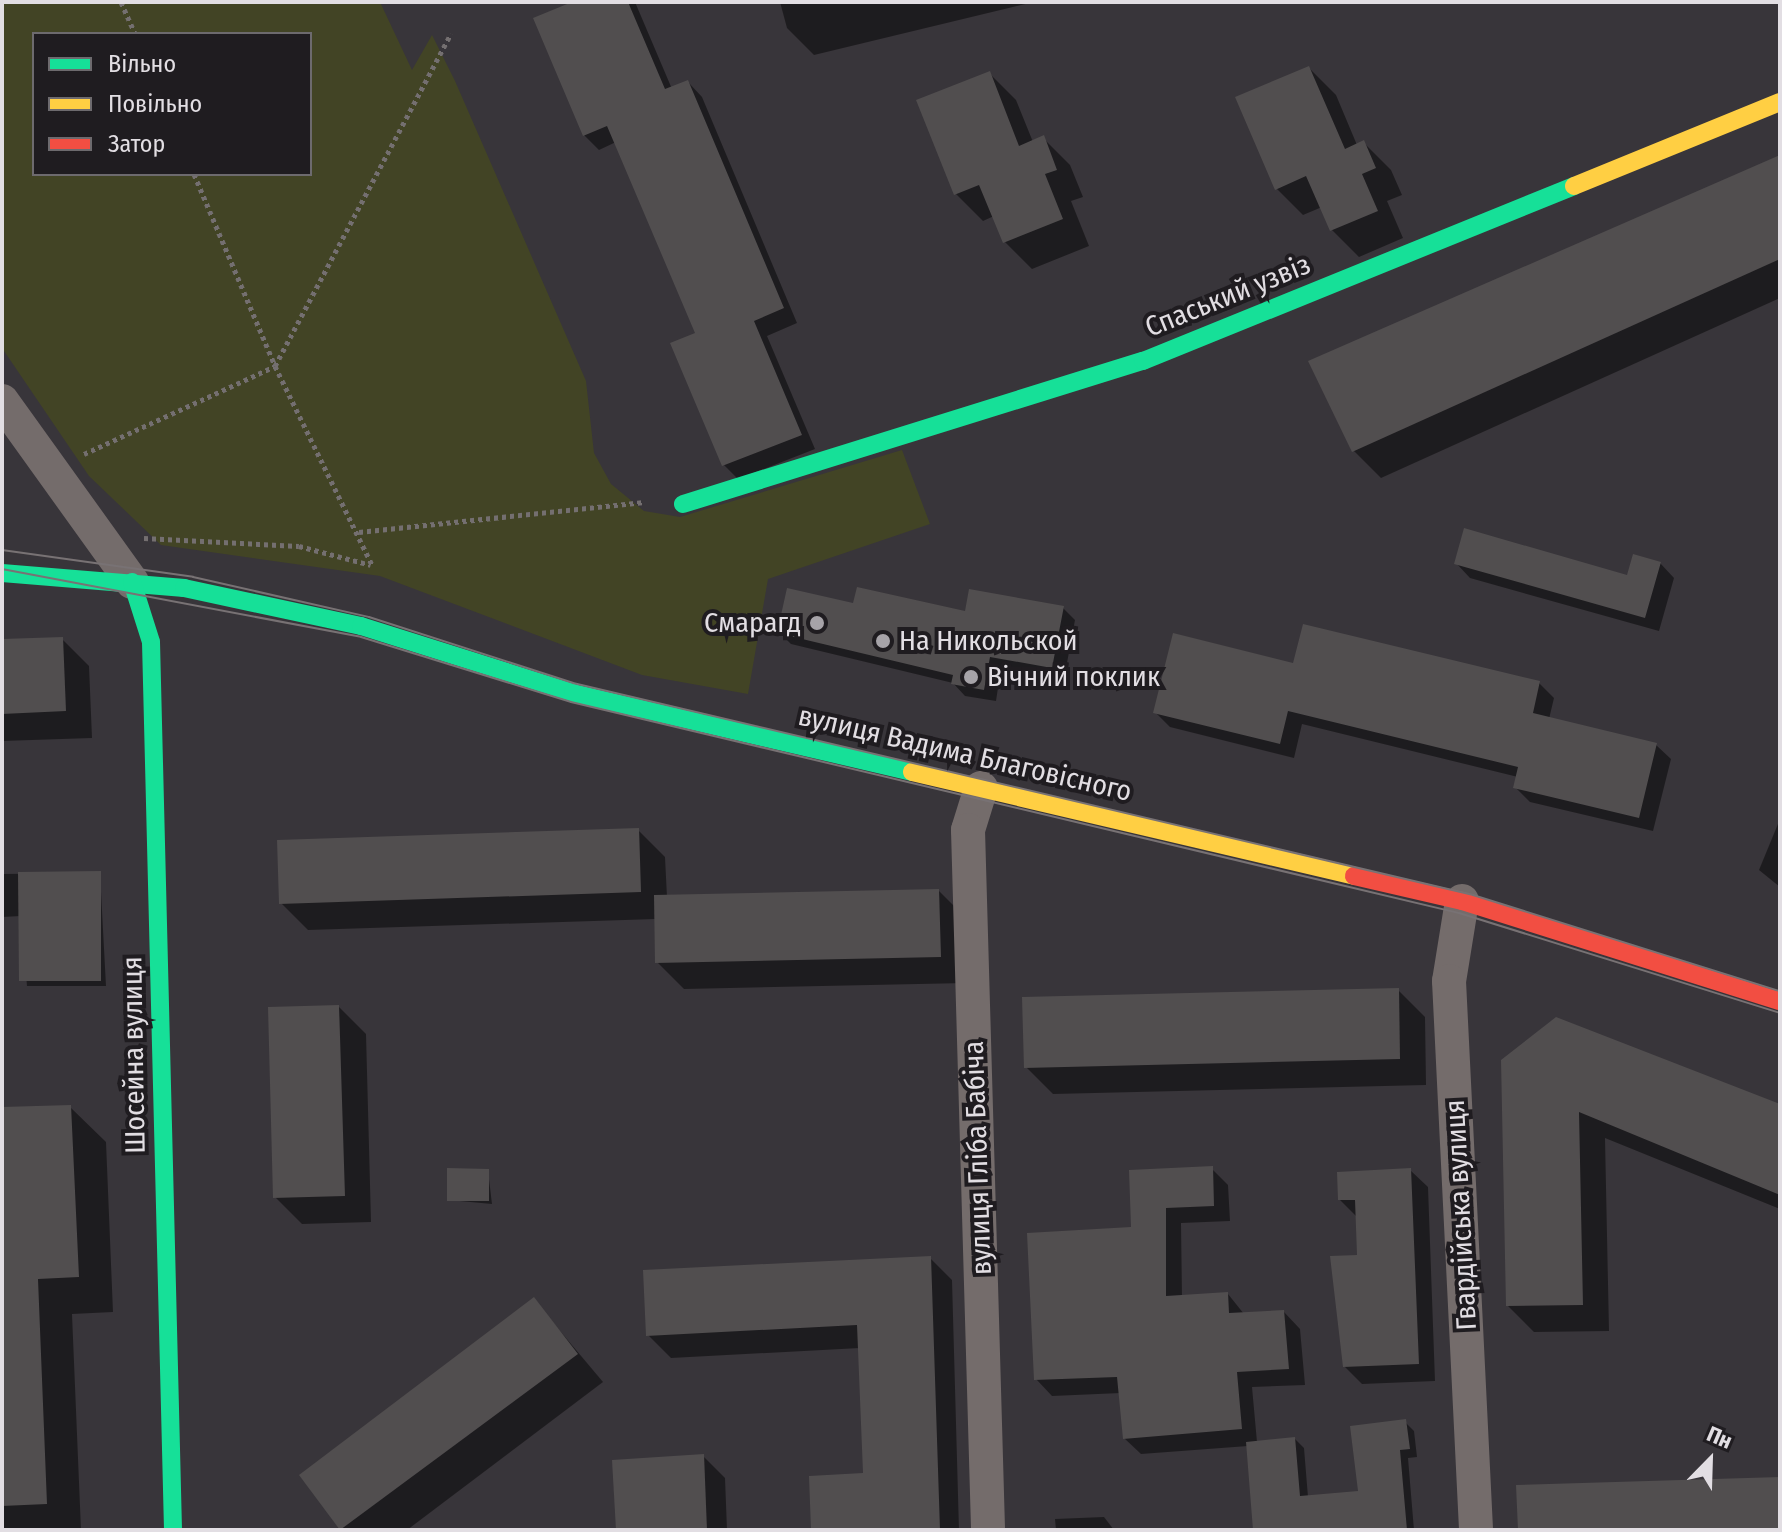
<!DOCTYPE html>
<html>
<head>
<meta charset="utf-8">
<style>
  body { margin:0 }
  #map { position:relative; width:1782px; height:1532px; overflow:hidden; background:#38353a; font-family:"Fira Sans Condensed",sans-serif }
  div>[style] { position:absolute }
  .green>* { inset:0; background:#424425 }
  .shadow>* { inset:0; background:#0007 }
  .building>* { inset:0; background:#514e4f }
  .path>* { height:5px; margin-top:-2.5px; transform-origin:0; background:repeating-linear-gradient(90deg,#746f70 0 4px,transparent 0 8px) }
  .street>* { height:34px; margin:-17px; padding:0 17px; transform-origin:17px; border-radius:17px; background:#746c6b }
  .fast>* { height:18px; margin:-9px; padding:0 9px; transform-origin:9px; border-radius:9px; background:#16e098 }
  .slow>* { height:18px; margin:-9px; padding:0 9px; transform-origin:9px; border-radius:9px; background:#ffcf43 }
  .jam>* { height:18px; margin:-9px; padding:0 9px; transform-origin:9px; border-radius:9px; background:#f24e42 }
  .tram>* { height:2px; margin:-1px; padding:0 1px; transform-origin:1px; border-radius:1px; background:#787274 }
  .dots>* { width:22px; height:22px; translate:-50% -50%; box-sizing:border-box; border:4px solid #1f1c20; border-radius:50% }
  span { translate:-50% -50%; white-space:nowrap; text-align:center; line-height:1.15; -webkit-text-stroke:8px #1f1c20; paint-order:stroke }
  .street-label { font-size:28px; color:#e2dee3 }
  .poi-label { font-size:28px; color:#e2dee3 }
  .right { translate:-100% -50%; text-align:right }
  .left { translate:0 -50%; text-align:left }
  .frame { position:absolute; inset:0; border:4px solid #e2dee3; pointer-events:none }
  .legend { position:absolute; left:32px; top:32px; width:280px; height:144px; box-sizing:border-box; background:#1f1c20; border:2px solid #6d6a6e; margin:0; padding:10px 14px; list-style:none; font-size:24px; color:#e2dee3 }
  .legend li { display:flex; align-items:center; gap:16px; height:40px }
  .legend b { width:40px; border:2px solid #6d6a6e }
  .north { position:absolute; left:1670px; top:1420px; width:80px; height:80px; -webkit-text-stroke:6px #1f1c20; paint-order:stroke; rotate:23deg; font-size:22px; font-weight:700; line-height:32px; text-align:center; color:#e2dee3 }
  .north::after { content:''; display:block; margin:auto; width:28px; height:36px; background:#e2dee3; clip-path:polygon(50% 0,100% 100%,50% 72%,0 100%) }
</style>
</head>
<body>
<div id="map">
  <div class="green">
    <i style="clip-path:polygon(evenodd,2px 2px,380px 2px,412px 70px,432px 35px,455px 81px,586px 381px,594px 453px,611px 484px,644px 511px,680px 517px,902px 450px,930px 524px,768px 579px,748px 694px,642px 675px,380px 576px,161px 545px,89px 476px,2px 348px,2px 2px,34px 34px,310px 34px,310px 174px,34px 174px,34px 34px)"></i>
  </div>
  <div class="shadow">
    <i style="clip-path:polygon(577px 2px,635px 2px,672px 89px,688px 82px,702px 97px,797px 323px,767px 336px,815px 449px,738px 479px,724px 465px,698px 334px,616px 142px,599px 150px,584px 135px)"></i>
    <i style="clip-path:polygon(780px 2px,1034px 2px,814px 55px,787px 28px)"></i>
    <i style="clip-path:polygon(1309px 68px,1336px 95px,1357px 145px,1364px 143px,1391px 170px,1402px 195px,1387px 201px,1403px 238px,1359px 257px,1332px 230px,1322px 207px,1303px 215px,1276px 188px)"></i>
    <i style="clip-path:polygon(989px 73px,1016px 100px,1033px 142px,1043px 138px,1070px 165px,1083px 197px,1071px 201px,1089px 246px,1032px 269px,1005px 242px,994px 216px,983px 221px,956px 194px)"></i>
    <i style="clip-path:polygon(1780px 157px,1780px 298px,1381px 478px,1354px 451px,1311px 362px)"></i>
    <i style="clip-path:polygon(1456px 563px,1628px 577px,1660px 563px,1674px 578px,1659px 631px,1470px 578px)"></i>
    <i style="clip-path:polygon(1063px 608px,1075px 620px,1064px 679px,1001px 668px,996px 701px,965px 696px,953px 683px,791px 644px,779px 632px)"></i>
    <i style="clip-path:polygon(62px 639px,89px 666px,92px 738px,2px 741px,2px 641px)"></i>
    <i style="clip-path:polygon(1295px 665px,1539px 683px,1554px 698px,1549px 719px,1656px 745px,1671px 759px,1653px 831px,1530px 802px,1515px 787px,1518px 777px,1302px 724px,1294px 758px,1170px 727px,1156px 713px)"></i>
    <i style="clip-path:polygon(1780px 819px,1780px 887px,1759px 870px)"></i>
    <i style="clip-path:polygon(638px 830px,665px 857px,667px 897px,939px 891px,966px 918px,967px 983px,684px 989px,657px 962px,656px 919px,308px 930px,281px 903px)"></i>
    <i style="clip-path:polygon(100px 873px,106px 986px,27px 986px,21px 916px,2px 917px,2px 874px)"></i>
    <i style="clip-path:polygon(1398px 990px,1425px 1017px,1426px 1085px,1053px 1094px,1026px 1067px)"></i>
    <i style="clip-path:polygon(339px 1007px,366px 1034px,371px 1222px,302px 1224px,275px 1197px)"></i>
    <i style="clip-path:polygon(1556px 1019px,1780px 1107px,1780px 1209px,1605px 1138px,1609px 1331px,1534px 1332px,1507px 1305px)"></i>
    <i style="clip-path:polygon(70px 1107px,106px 1142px,113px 1312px,72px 1314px,81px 1530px,3px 1530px,2px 1109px)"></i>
    <i style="clip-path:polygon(1212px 1169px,1228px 1185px,1230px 1221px,1181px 1223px,1182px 1297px,1228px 1294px,1244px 1314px,1284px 1312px,1300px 1329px,1305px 1385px,1252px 1387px,1257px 1442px,1295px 1439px,1304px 1448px,1308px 1497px,1361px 1493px,1405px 1422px,1414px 1431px,1417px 1457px,1408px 1458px,1414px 1530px,1291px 1530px,1248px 1446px,1141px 1454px,1124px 1438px,1121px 1393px,1052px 1396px,1036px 1379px,1133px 1229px)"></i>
    <i style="clip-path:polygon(1410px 1170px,1428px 1187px,1435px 1381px,1362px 1384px,1344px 1366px,1359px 1257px,1357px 1217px,1340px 1200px)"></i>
    <i style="clip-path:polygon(488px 1171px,492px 1204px,449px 1200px)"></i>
    <i style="clip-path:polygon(930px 1258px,952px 1280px,959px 1530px,813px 1530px,865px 1475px,860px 1348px,671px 1358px,648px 1335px)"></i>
    <i style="clip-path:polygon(534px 1300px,603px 1382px,407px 1530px,343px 1530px,302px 1475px)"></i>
    <i style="clip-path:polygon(703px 1456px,725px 1478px,727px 1530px,618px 1530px)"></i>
    <i style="clip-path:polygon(1104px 1517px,1114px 1530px,1056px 1530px,1055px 1519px)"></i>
  </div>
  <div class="building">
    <i style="clip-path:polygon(572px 2px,628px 2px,665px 89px,688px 80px,784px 308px,754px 321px,802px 435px,722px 466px,670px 343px,695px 333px,607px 126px,583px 136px,533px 18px)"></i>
    <i style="clip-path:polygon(1309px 66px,1345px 149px,1364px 140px,1376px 168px,1362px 174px,1378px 211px,1330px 231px,1306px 176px,1275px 190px,1235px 97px)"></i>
    <i style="clip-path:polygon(990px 71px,1019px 146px,1044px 135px,1057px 170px,1045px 174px,1063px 219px,1003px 243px,979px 185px,954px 195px,916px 100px)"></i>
    <i style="clip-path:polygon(1780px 155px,1780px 259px,1352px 452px,1308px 361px)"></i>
    <i style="clip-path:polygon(1464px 528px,1627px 575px,1633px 554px,1661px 562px,1645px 618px,1454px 564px)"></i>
    <i style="clip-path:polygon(857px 587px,965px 611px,969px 589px,1064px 606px,1052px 668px,990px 657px,984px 690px,951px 684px,953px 675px,777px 633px,787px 588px,853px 603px)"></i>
    <i style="clip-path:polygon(1303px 624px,1540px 681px,1533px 713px,1657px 743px,1639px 818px,1513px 788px,1518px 767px,1288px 711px,1280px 744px,1153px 713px,1173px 633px,1293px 663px)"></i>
    <i style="clip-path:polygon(63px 637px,66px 711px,2px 714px,2px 639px)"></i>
    <i style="clip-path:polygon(639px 828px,641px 892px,279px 904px,277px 840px)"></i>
    <i style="clip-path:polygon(101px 871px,101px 981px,19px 981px,18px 872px)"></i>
    <i style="clip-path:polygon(939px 889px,941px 957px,655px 963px,654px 895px)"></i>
    <i style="clip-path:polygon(1399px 988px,1400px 1059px,1024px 1068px,1022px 997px)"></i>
    <i style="clip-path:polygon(339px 1005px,345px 1196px,273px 1198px,268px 1007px)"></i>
    <i style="clip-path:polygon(1556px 1017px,1780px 1104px,1780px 1195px,1579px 1112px,1583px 1305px,1506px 1306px,1501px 1060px)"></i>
    <i style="clip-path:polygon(71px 1105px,79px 1277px,38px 1279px,47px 1504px,2px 1506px,2px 1107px)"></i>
    <i style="clip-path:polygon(1213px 1166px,1214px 1206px,1166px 1208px,1166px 1296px,1228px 1292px,1229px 1313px,1284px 1310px,1289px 1369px,1237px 1372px,1242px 1429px,1123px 1439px,1117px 1377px,1034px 1380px,1027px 1233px,1131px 1227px,1129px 1170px)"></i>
    <i style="clip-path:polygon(447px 1168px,489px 1169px,489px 1201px,447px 1201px)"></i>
    <i style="clip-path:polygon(1411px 1168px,1419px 1364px,1343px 1367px,1330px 1256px,1357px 1255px,1355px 1200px,1338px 1200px,1337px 1172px)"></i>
    <i style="clip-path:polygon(931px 1256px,940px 1530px,811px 1530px,809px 1476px,863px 1473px,857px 1325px,646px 1336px,643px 1270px)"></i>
    <i style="clip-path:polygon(534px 1297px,578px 1354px,340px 1530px,299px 1475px)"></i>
    <i style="clip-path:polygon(1406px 1419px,1410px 1449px,1400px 1450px,1407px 1530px,1253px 1530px,1246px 1442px,1295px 1437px,1300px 1496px,1358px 1491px,1350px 1426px)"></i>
    <i style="clip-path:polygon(704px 1454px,707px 1530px,616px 1530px,612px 1460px)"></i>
    <i style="clip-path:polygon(1780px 1477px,1780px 1530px,1518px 1530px,1516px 1485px)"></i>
  </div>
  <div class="path">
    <i style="left:121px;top:2px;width:35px;rotate:66deg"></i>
    <i style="left:194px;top:174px;width:208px;rotate:67.1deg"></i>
    <i style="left:275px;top:366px;width:221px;rotate:64deg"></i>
    <i style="left:84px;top:454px;width:210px;rotate:-24.7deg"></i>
    <i style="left:275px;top:366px;width:376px;rotate:-62.1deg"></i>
    <i style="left:359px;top:532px;width:287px;rotate:-6deg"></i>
    <i style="left:144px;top:538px;width:155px;rotate:3deg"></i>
    <i style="left:299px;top:546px;width:74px;rotate:14.8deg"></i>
  </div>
  <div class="street">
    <i style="left:2px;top:401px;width:223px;rotate:54.3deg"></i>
    <i style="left:981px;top:788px;width:44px;rotate:107.2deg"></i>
    <i style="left:968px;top:830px;width:700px;rotate:88.36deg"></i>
    <i style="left:1462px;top:901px;width:81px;rotate:99.2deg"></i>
    <i style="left:1449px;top:981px;width:550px;rotate:87.18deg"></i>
  </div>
  <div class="fast">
    <i style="left:683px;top:504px;width:482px;rotate:-17.3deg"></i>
    <i style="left:1143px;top:361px;width:465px;rotate:-22.1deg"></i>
    <i style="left:2px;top:573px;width:183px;rotate:4.7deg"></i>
    <i style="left:184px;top:588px;width:181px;rotate:12.1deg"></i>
    <i style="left:361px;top:626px;width:222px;rotate:17.5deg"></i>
    <i style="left:573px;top:693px;width:348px;rotate:13.1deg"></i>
    <i style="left:132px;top:582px;width:63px;rotate:72.4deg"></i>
    <i style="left:151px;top:642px;width:888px;rotate:88.58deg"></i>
  </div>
  <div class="slow">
    <i style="left:1574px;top:186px;width:222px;rotate:-22.2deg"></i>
    <i style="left:912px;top:772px;width:454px;rotate:13.2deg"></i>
  </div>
  <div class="jam">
    <i style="left:1354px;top:876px;width:111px;rotate:13deg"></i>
    <i style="left:1462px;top:901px;width:333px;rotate:17.5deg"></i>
  </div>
  <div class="tram">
    <i style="left:2px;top:550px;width:193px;rotate:8deg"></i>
    <i style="left:193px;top:577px;width:180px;rotate:12.8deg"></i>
    <i style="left:369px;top:617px;width:214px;rotate:17.9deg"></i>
    <i style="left:573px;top:683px;width:925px;rotate:13.25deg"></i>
    <i style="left:1473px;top:895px;width:322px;rotate:17.4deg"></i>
    <i style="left:2px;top:569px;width:365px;rotate:10.7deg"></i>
    <i style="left:361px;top:637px;width:220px;rotate:17.2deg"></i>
    <i style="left:571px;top:702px;width:913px;rotate:13.37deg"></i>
    <i style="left:1459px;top:913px;width:336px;rotate:17.3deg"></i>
  </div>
  <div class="dots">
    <i style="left:817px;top:623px;background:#a6a3a8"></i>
    <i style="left:883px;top:641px;background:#a6a3a8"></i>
    <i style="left:971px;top:677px;background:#a6a3a8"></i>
  </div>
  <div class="street-label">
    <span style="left:1228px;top:296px;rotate:-22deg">Спаський узвіз</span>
    <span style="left:965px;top:754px;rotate:13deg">вулиця Вадима Благовісного</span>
    <span style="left:134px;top:1055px;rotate:-91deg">Шосейна вулиця</span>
    <span style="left:978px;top:1158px;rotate:-92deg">вулиця Гліба Бабіча</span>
    <span style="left:1461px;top:1215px;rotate:-93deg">Гвардійська вулиця</span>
  </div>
  <div class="poi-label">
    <span class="right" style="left:801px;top:623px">Смарагд</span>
    <span class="left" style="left:899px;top:641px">На Никольской</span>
    <span class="left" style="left:987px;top:677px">Вічний поклик</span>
  </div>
  <div class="frame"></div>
  <ul class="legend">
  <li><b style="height:10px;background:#16e098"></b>Вільно</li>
  <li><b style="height:10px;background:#ffcf43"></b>Повільно</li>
  <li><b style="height:10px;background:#f24e42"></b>Затор</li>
  </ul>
  <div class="north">Пн</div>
</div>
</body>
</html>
